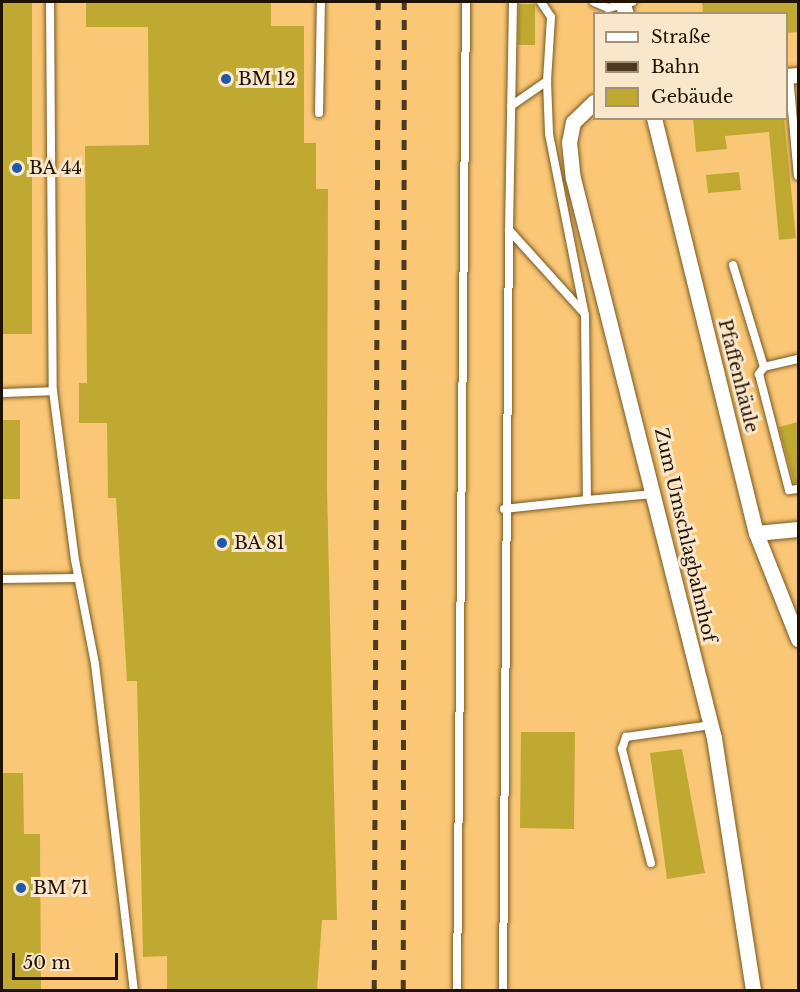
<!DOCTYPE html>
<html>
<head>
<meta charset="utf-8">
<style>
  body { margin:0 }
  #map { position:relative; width:800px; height:992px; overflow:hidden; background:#fcd79d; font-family:"Libre Baskerville",serif }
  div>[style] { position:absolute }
  .built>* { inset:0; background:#fac776 }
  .building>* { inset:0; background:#bfa931 }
  .roads { filter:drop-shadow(0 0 2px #795920) drop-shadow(0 0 2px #795920) }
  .lane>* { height:8px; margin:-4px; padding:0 4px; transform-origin:4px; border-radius:4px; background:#fff }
  .street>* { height:15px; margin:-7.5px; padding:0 7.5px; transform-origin:7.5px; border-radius:7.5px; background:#fff }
  .rail>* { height:4.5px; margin-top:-2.25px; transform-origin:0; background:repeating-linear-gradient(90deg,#4c3a20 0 10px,transparent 0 20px) }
  .dots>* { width:16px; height:16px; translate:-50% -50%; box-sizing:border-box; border:3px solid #fae7cb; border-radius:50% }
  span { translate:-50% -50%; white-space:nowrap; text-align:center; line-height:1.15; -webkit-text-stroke:6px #fae7cb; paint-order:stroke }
  .poi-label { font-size:18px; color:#1f1200 }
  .left { translate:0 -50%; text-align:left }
  .street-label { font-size:18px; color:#1f1200 }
  .frame { position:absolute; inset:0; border:3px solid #1f1200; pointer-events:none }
  .legend { position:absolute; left:593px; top:12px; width:195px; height:108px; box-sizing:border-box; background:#fae7cb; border:2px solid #a2927a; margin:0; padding:8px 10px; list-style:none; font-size:18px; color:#1f1200 }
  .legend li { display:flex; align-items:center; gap:12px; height:30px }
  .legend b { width:30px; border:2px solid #a2927a }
  .scale { position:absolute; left:12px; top:953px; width:106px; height:27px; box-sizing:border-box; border:3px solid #1f1200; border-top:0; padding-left:8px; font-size:18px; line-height:21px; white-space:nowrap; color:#1f1200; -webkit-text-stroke:4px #fae7cb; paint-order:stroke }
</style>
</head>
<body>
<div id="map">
  <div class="built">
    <i style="clip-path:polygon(evenodd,2px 2px,798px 2px,798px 990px,2px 990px,2px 2px,594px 14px,786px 14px,786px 118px,594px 118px,594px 14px)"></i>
  </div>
  <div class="building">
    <i style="clip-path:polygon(2px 2px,32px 2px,32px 334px,2px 334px)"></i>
    <i style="clip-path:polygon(86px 2px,271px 2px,271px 26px,304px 26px,304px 143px,316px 143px,316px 189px,328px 189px,327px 489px,337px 920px,322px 920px,317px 990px,167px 990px,167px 956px,143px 957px,137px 681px,127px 681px,116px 498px,108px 498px,107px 423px,79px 423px,79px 383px,87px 383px,85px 146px,149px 145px,148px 27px,86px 27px)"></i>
    <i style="clip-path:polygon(702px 2px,798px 2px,798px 32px,786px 33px,786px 14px,703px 14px)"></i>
    <i style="clip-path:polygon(519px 4px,535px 4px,535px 45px,518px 45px)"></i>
    <i style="clip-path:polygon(693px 118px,784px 118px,796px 238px,779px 240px,769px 132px,725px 136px,727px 149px,696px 152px)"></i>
    <i style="clip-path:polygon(739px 172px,741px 190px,708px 193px,706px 175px)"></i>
    <i style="clip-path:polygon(2px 420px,20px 420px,20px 499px,2px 499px)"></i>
    <i style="clip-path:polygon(798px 422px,798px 483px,794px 483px,779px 427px)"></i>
    <i style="clip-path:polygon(521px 732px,575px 732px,574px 829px,520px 828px)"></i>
    <i style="clip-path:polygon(682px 749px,705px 873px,667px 879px,650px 753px)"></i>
    <i style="clip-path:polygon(2px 773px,23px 773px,24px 834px,40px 834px,41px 990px,2px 990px)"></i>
  </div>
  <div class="roads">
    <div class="lane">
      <i style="left:50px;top:2px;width:389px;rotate:89.6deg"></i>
      <i style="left:53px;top:391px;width:170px;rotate:82.6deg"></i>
      <i style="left:75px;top:560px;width:106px;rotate:79.1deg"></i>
      <i style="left:95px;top:664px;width:328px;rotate:83.2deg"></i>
      <i style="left:513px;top:2px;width:228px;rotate:91deg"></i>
      <i style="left:509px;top:230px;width:112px;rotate:47.9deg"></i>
      <i style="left:594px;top:2px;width:15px;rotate:23deg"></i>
      <i style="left:608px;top:8px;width:25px;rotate:-14deg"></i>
      <i style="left:789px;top:76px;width:100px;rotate:84.9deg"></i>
      <i style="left:547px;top:81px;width:53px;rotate:87.8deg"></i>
      <i style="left:549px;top:134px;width:185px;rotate:78.8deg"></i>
      <i style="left:585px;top:315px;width:185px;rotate:89.4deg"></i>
      <i style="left:587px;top:500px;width:67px;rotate:-5.1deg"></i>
      <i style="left:511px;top:106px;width:44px;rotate:-34.8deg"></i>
      <i style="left:547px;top:81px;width:64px;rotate:-86.4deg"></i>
      <i style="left:551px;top:17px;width:18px;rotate:-124deg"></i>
      <i style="left:319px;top:113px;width:111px;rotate:-89deg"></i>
      <i style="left:733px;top:265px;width:107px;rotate:73.1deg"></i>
      <i style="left:798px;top:359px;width:35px;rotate:167deg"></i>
      <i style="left:764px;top:367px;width:9px;rotate:126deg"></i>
      <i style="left:759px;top:374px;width:120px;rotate:75.5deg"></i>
      <i style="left:789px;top:490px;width:9px;rotate:-6deg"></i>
      <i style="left:2px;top:393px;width:51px;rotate:-2.2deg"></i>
      <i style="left:504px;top:509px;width:83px;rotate:-6.2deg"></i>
      <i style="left:2px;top:579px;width:76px;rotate:-0.8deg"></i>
      <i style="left:651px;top:863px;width:118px;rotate:-104.3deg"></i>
      <i style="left:622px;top:749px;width:13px;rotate:-72deg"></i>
      <i style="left:626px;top:737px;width:86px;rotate:-8deg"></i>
      <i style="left:457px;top:990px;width:988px;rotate:-89.48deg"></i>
      <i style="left:503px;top:990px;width:760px;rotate:-89.55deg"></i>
    </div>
    <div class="street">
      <i style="left:622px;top:2px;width:13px;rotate:72deg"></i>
      <i style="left:786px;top:76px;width:12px;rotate:-5deg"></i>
      <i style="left:594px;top:102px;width:29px;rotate:136deg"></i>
      <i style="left:573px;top:122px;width:20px;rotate:101deg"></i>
      <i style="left:569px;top:142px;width:36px;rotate:84deg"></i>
      <i style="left:573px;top:178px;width:577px;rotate:75.87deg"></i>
      <i style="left:714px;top:738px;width:255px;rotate:81.2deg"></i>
      <i style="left:654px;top:118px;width:427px;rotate:76.2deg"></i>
      <i style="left:756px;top:533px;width:114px;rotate:68.4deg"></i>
      <i style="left:756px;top:533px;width:42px;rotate:-5.4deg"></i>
    </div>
  </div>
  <div class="rail">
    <i style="left:374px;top:990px;width:988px;rotate:-89.77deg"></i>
    <i style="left:403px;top:990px;width:988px;rotate:-89.94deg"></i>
  </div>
  <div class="dots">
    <i style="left:226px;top:79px;background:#2059aa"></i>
    <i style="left:17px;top:168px;background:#2059aa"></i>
    <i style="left:222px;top:543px;background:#2059aa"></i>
    <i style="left:21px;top:888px;background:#2059aa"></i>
  </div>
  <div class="poi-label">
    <span class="left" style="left:238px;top:79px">BM 12</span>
    <span class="left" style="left:29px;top:168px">BA 44</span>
    <span class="left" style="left:234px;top:543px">BA 81</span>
    <span class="left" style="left:33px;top:888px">BM 71</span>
  </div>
  <div class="street-label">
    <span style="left:738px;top:376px;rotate:76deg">Pfaffenhäule</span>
    <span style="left:685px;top:535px;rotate:77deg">Zum Umschlagbahnhof</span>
  </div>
  <div class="frame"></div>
  <ul class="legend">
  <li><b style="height:8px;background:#fff"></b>Straße</li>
  <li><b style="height:8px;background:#4c3a20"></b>Bahn</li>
  <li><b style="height:16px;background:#bfa931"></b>Gebäude</li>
  </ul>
  <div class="scale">50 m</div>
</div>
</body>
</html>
